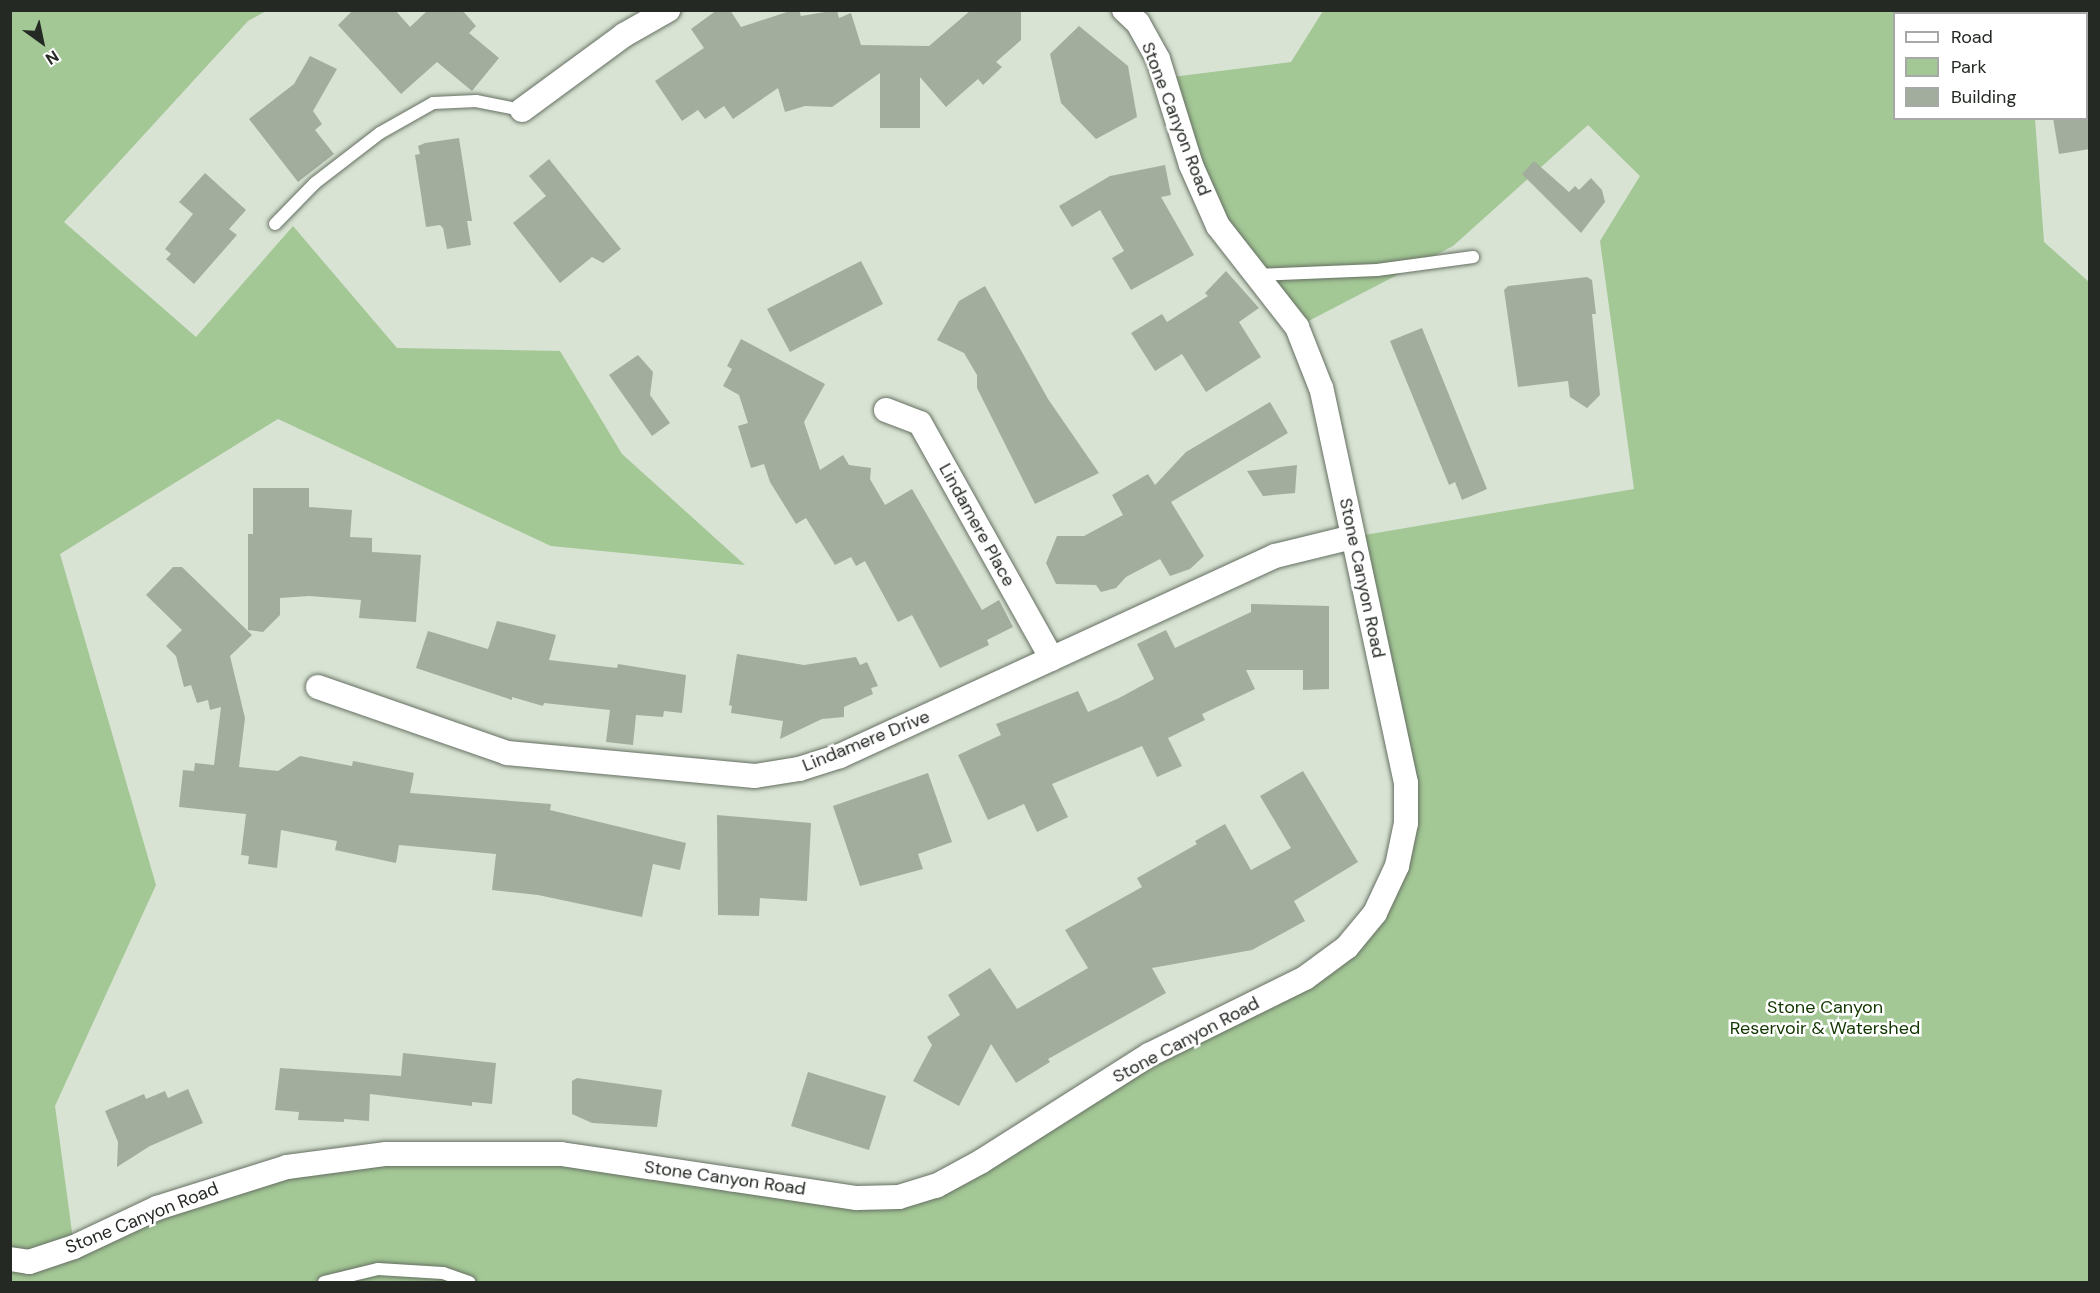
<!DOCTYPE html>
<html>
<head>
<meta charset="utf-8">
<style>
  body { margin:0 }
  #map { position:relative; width:2100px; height:1293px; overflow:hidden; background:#d8e3d3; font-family:"DM Sans",sans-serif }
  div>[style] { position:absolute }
  .green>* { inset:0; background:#a3c795 }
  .building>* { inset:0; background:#a2ad9e }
  .roads { filter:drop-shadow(0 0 2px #667063) drop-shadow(0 0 2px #667063) }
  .service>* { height:12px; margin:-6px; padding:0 6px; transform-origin:6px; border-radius:6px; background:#fff }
  .minor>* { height:24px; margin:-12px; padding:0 12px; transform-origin:12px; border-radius:12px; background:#fff }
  span { translate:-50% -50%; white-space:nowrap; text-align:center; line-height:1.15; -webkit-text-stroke:5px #fff; paint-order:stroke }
  .street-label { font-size:18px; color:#242923 }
  .park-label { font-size:18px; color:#123600 }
  .frame { position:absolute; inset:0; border:12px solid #242923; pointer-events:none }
  .legend { position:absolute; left:1893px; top:12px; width:195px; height:108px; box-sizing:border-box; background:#fff; border:2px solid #a7a9a7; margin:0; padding:8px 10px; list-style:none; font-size:18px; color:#242923 }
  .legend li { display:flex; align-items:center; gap:12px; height:30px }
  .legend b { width:30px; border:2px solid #a7a9a7 }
  .north { position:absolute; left:12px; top:12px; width:60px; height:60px; -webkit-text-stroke:4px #fff; paint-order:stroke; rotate:147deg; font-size:16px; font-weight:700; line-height:24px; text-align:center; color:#242923 }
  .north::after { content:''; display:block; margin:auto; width:21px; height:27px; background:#242923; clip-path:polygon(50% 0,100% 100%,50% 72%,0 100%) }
</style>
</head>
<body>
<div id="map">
  <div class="green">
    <i style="clip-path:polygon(10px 11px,266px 11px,248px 21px,64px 222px,196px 337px,293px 226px,397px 348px,560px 351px,622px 454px,745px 565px,551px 546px,278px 419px,60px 554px,156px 885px,55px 1106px,74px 1247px,228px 1183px,471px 1152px,899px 1197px,1347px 947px,1406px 823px,1353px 537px,1634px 489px,1600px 241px,1640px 176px,1588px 125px,1453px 246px,1297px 327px,1218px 226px,1164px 78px,1291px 62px,1323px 11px,2012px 11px,2015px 13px,1894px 14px,1894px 118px,2035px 119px,2044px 242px,2089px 282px,2089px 1282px,11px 1282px)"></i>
  </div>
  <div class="building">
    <i style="clip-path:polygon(353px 10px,395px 10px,410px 27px,428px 10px,462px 10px,476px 26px,469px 33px,499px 58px,472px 91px,437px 62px,401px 94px,338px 25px)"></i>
    <i style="clip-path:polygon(717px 10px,730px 10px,741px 27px,793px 10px,799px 10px,801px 16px,837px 10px,839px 18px,851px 13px,861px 45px,929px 46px,971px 10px,1021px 10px,1021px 40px,996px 62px,1002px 67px,983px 85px,978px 79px,946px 107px,920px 77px,920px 128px,880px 128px,880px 73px,832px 107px,805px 106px,785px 112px,778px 88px,733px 119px,724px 106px,705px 119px,698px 110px,682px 121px,655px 81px,704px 48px,691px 29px)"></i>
    <i style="clip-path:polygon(1079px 26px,1128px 66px,1137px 117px,1096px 139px,1061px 103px,1050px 54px)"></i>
    <i style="clip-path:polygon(310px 56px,337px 69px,313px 111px,322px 124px,315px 130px,334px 154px,298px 182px,249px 119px,294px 84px)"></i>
    <i style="clip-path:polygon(2053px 118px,2090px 118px,2090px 149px,2059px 154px)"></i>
    <i style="clip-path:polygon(459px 138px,472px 221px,467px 221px,471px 245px,447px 249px,443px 228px,440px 225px,426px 227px,415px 155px,420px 154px,418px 146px,425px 143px)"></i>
    <i style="clip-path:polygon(549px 159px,621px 249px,603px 263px,592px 257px,560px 283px,513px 223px,546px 196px,529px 176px)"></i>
    <i style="clip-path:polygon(1534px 161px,1569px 192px,1575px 186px,1579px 190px,1591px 178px,1602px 190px,1605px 202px,1581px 233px,1522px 174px)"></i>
    <i style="clip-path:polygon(1165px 165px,1171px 195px,1161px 197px,1194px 255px,1131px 290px,1112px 258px,1124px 251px,1100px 210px,1072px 227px,1059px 206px,1110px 176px)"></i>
    <i style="clip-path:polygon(205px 173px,246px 210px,229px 229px,237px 235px,194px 284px,166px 259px,171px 254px,165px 249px,193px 214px,179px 202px)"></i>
    <i style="clip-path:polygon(861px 261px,883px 304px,790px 352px,767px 309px)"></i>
    <i style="clip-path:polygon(1226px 271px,1259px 308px,1239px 322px,1261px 357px,1206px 392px,1182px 354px,1155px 371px,1131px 333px,1162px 314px,1167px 322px,1208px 296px,1205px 293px)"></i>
    <i style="clip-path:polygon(1587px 277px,1592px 280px,1596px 314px,1592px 314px,1600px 395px,1587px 408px,1570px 397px,1568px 381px,1518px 387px,1504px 290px,1508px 286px)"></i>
    <i style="clip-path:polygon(985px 286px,1048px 399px,1099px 473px,1035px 504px,977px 388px,977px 375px,964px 353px,937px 340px,959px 301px)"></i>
    <i style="clip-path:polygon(1422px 328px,1487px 489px,1462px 500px,1455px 482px,1449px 485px,1390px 341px)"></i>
    <i style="clip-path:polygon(741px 339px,825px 384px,804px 422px,820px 470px,843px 455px,849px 465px,871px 468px,870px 479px,885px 505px,912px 489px,982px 610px,999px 600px,1013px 627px,987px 640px,989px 645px,940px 668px,912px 615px,898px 622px,865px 561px,856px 566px,851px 557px,835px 565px,806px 518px,796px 524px,770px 482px,764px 464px,751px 468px,738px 426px,748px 423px,739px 395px,723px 386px,732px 369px,727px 366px)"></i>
    <i style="clip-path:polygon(638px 355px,653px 372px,650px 395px,670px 423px,652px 436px,609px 375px)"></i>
    <i style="clip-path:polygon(1270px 402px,1288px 433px,1171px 502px,1204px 556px,1190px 569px,1170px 576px,1160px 559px,1126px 577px,1116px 588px,1101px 592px,1096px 585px,1056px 584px,1046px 563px,1057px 536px,1084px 536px,1123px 515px,1112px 495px,1148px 474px,1155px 485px,1186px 452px)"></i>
    <i style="clip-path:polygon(1297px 465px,1295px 493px,1263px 496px,1247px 471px)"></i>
    <i style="clip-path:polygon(253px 488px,309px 488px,309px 507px,352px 510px,350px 537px,372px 538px,372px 552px,421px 555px,416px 622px,359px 618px,361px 600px,309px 596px,280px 598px,280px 615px,263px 632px,248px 630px,248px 534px,253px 534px)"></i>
    <i style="clip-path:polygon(173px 567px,182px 567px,252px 635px,230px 656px,245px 718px,239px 767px,278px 771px,300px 756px,352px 766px,353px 761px,414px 773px,410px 793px,551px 804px,550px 810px,686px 843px,680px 870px,653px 864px,642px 917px,538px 895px,492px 890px,496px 854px,399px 845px,396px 863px,335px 850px,337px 841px,281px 830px,277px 868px,248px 864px,249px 856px,241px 855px,246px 814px,179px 807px,183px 770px,194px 771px,195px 763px,214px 765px,221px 707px,210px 710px,208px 700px,197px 703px,191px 685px,184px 687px,176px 656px,166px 646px,182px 630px,146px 595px)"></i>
    <i style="clip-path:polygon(1251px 604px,1329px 606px,1329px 689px,1303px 690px,1303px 670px,1246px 670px,1255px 689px,1202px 714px,1205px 720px,1168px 738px,1182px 766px,1157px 777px,1142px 746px,1052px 784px,1068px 817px,1037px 832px,1024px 804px,988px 820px,958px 755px,1001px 735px,996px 724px,1078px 691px,1088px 712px,1119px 698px,1154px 679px,1137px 644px,1166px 630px,1175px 648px,1251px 612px)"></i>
    <i style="clip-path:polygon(497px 621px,556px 635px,549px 660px,617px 668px,618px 664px,686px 675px,682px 713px,664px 711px,663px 717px,636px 715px,633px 745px,606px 742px,610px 710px,544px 703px,543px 706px,512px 697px,512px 700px,416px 668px,428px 631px,488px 649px)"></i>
    <i style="clip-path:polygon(737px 654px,804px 665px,856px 657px,860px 665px,867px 662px,878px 686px,871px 688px,873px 694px,844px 707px,844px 717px,822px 719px,780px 739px,783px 721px,731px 713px,732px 706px,729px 705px)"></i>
    <i style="clip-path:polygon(1303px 771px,1358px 862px,1294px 901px,1305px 921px,1252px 950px,1152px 968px,1166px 993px,1048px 1059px,1050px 1062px,1016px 1083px,991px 1044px,959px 1106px,913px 1081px,932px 1045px,927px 1037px,960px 1015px,948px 995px,990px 968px,1017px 1009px,1088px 968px,1065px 930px,1142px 887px,1137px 878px,1197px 844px,1195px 841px,1225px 824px,1251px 870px,1291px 848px,1260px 796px)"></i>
    <i style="clip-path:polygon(928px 773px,952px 842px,918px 854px,923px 869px,860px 886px,833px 806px)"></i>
    <i style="clip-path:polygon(717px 815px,811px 823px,807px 901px,760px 898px,759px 916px,718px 915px)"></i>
    <i style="clip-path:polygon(403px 1053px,496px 1063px,492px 1104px,472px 1102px,472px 1106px,370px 1094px,369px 1121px,344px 1119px,344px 1122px,298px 1120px,299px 1112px,275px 1110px,280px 1068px,401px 1076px)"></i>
    <i style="clip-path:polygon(808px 1072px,886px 1096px,869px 1150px,791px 1126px)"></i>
    <i style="clip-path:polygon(577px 1078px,662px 1090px,657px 1127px,592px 1123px,572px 1114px,572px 1081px)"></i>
    <i style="clip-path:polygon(188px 1089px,203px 1123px,150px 1146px,117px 1167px,118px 1142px,105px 1111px,144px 1094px,146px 1099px,165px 1091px,168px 1098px)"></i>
  </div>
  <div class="roads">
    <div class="service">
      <i style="left:275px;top:224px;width:57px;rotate:-45.7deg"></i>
      <i style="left:315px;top:183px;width:82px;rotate:-37.6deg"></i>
      <i style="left:380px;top:133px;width:61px;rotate:-29.5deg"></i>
      <i style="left:433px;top:103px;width:43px;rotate:-2.7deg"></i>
      <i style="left:476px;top:101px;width:47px;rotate:11.1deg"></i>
      <i style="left:1256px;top:275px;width:121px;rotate:-2.4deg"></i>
      <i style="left:1377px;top:270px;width:97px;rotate:-7.7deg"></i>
      <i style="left:324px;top:1282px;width:56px;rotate:-13.5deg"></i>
      <i style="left:378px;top:1269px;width:65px;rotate:3.5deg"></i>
      <i style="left:443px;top:1273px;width:28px;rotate:19deg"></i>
    </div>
    <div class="minor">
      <i style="left:522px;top:110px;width:127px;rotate:-36.3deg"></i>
      <i style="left:624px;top:35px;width:51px;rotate:-29.6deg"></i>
      <i style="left:886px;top:410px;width:36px;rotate:21deg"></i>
      <i style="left:920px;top:423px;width:270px;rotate:60.8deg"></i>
      <i style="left:318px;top:687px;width:200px;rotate:19.2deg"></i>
      <i style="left:507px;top:753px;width:249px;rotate:5.3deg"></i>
      <i style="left:755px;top:776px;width:45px;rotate:-9deg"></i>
      <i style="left:799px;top:769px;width:43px;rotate:-17.6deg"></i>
      <i style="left:840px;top:756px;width:479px;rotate:-24.7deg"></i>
      <i style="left:1275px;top:556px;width:80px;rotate:-13.7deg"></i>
      <i style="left:10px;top:1259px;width:19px;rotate:9deg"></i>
      <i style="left:29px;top:1262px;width:47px;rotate:-18.4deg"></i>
      <i style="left:74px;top:1247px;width:92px;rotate:-25.2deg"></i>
      <i style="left:157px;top:1208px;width:136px;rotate:-17.5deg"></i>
      <i style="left:287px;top:1167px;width:100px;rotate:-7.5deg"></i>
      <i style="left:386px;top:1154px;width:175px"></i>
      <i style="left:561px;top:1154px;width:299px;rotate:8.5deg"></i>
      <i style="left:857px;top:1198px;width:42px;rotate:-1.4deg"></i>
      <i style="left:899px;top:1197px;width:39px;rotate:-17deg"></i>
      <i style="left:936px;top:1186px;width:52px;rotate:-28.5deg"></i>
      <i style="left:982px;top:1161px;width:198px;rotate:-32.4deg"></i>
      <i style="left:1149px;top:1055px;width:174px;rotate:-26.3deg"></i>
      <i style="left:1305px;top:978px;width:52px;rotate:-36.4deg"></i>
      <i style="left:1347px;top:947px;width:44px;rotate:-50.5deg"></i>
      <i style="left:1375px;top:913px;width:52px;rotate:-64.9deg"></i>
      <i style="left:1397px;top:866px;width:44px;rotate:-78.2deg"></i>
      <i style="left:1406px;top:823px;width:40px;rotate:-90deg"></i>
      <i style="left:1406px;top:783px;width:404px;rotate:-102.1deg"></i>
      <i style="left:1321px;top:388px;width:66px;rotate:-111.5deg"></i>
      <i style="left:1297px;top:327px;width:128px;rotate:-128deg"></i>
      <i style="left:1218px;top:226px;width:67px;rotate:-113.9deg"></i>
      <i style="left:1191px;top:165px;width:111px;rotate:-107.3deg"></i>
      <i style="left:1158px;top:59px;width:41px;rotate:-119.1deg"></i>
      <i style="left:1138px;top:23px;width:19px;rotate:-137deg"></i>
    </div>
  </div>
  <div class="street-label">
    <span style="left:1176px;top:119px;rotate:69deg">Stone Canyon Road</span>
    <span style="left:977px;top:525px;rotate:61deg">Lindamere Place</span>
    <span style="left:1362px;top:578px;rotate:78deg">Stone Canyon Road</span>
    <span style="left:866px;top:741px;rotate:-22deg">Lindamere Drive</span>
    <span style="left:1186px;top:1040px;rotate:-28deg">Stone Canyon Road</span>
    <span style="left:725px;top:1178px;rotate:8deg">Stone Canyon Road</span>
    <span style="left:142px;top:1218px;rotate:-22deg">Stone Canyon Road</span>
  </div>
  <div class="park-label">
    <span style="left:1825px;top:1018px">Stone Canyon<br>Reservoir &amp; Watershed</span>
  </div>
  <div class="frame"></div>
  <ul class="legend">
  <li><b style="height:8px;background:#fff"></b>Road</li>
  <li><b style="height:16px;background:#a3c795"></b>Park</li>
  <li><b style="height:16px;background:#a2ad9e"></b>Building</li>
  </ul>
  <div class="north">N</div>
</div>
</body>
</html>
